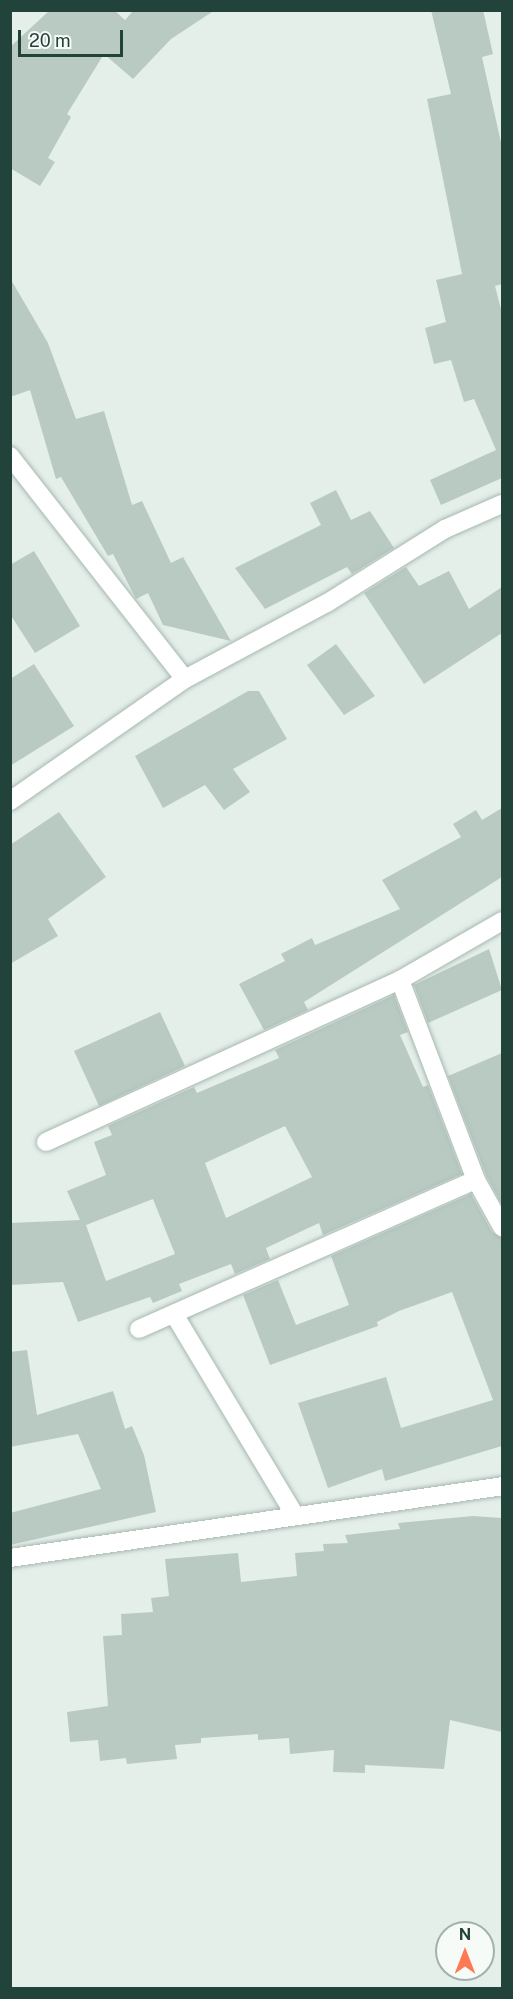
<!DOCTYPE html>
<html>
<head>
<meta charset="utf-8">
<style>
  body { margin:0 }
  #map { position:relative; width:513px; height:1999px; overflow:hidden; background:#e5efea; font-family:"Public Sans",sans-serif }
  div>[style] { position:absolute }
  .building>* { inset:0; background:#b9cac3 }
  .roads { filter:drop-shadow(0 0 2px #a7b8b1) drop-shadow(0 0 2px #a7b8b1) }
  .minor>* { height:18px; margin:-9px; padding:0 9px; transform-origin:9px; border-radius:9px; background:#fff }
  span { translate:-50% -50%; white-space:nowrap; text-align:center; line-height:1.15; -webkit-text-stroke:4.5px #f6fbf8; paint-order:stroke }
  .frame { position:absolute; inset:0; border:12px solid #224339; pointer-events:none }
  .north { position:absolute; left:435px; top:1921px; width:60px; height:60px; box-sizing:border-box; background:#f6fbf8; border:2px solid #a1b1ac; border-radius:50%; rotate:0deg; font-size:16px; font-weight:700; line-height:24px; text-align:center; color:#224339 }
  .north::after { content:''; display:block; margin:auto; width:21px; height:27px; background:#fd7954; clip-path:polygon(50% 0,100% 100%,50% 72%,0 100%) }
  .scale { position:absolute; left:18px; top:30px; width:105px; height:27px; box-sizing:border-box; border:3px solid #224339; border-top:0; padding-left:8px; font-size:18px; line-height:21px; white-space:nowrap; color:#224339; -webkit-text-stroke:4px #f6fbf8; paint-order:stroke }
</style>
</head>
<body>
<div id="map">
  <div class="building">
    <i style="clip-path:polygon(50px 10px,114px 10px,125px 20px,134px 10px,215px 10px,171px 39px,133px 79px,104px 54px,67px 114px,71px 117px,48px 158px,55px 162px,40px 186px,10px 168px,10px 47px)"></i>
    <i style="clip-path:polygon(431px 10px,483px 10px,493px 54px,482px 57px,502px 147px,502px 284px,495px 286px,502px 313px,502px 478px,441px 505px,430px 480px,496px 450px,474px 399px,464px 402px,451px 360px,434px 364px,425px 328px,446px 322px,436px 280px,462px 274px,427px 99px,451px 94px)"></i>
    <i style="clip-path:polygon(10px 278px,48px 343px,76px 419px,104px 411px,132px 505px,142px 501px,171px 563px,183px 557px,231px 641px,163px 625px,148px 593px,136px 599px,113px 554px,108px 556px,61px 477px,56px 479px,30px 390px,10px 397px)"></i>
    <i style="clip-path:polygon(336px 490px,351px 520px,370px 511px,394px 548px,352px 574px,347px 567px,265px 609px,235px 568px,321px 525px,310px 503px)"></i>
    <i style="clip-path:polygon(34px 551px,80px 626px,35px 653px,10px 614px,10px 565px)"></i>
    <i style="clip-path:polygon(406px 567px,419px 586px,449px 571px,469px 609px,502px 587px,502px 633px,424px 684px,364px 593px)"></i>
    <i style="clip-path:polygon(336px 644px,375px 696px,344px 715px,307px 665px)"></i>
    <i style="clip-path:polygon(34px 664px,74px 726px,10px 766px,10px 679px)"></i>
    <i style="clip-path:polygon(248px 691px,259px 691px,287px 739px,233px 769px,250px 792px,224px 810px,205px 785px,163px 808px,135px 756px)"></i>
    <i style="clip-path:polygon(502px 808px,502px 877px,304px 1002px,308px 1010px,264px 1030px,239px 984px,285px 961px,281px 954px,312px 938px,315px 945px,400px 909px,382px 880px,461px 837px,453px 824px,476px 810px,482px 820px)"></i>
    <i style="clip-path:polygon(59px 812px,106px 877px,48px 919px,58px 936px,10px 964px,10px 845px)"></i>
    <i style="clip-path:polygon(489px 949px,502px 990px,428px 1023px,414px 985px)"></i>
    <i style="clip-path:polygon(evenodd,394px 995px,408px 1032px,400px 1035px,423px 1087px,428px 1085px,462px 1174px,323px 1235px,319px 1223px,266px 1248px,270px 1259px,235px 1274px,231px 1264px,179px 1284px,182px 1291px,153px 1303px,150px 1297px,78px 1322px,63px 1282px,10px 1285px,10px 1223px,80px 1220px,67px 1191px,106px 1175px,94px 1142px,112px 1135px,108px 1126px,194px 1087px,197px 1093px,279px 1058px,275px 1050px,394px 995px,285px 1126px,312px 1177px,226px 1218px,205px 1163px,285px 1126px,394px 995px,153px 1199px,175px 1254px,106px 1281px,86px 1225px,153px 1199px)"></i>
    <i style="clip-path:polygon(160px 1012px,185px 1066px,99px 1106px,74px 1051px)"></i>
    <i style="clip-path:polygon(502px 1053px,502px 1205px,486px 1175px,448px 1076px)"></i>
    <i style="clip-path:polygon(471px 1194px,492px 1232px,502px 1238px,502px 1446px,385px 1481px,382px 1469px,328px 1488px,298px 1403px,386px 1377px,401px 1428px,493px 1400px,452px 1292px,399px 1311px,377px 1322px,378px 1326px,270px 1365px,243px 1295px,278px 1280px,296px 1325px,349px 1305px,331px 1256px)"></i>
    <i style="clip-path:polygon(27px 1350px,37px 1415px,113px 1391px,125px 1429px,132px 1426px,144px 1455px,156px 1512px,10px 1545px,10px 1513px,101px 1489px,78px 1434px,10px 1447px,10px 1352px)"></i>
    <i style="clip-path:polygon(473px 1516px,502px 1518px,502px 1732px,450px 1720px,444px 1769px,365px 1765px,365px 1773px,333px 1772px,334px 1750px,290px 1754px,289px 1738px,258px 1740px,258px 1734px,201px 1738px,201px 1743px,175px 1745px,177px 1759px,127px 1764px,126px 1758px,100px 1761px,98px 1740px,70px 1742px,67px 1712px,108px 1706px,103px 1636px,122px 1635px,121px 1614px,153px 1612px,151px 1598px,169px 1596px,165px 1559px,238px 1553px,241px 1582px,297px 1576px,295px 1553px,324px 1551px,323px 1544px,348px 1543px,345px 1535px,400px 1529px,398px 1523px)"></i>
  </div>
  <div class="roads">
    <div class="minor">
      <i style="left:10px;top:456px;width:283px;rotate:51.9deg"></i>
      <i style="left:10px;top:801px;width:213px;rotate:-34.9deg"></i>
      <i style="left:185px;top:679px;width:161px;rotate:-28.2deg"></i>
      <i style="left:327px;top:603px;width:139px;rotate:-32.1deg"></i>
      <i style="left:445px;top:529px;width:62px;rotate:-23.7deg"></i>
      <i style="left:400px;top:980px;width:214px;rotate:69.2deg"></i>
      <i style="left:476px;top:1180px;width:54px;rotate:61deg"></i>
      <i style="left:46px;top:1142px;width:389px;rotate:-24.6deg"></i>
      <i style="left:400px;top:980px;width:118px;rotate:-30deg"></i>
      <i style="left:174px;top:1314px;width:235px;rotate:59deg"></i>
      <i style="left:139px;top:1329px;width:368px;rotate:-23.9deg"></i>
      <i style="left:10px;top:1558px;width:497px;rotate:-8.3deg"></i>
    </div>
  </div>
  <div class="frame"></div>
  <div class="north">N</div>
  <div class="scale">20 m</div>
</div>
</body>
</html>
